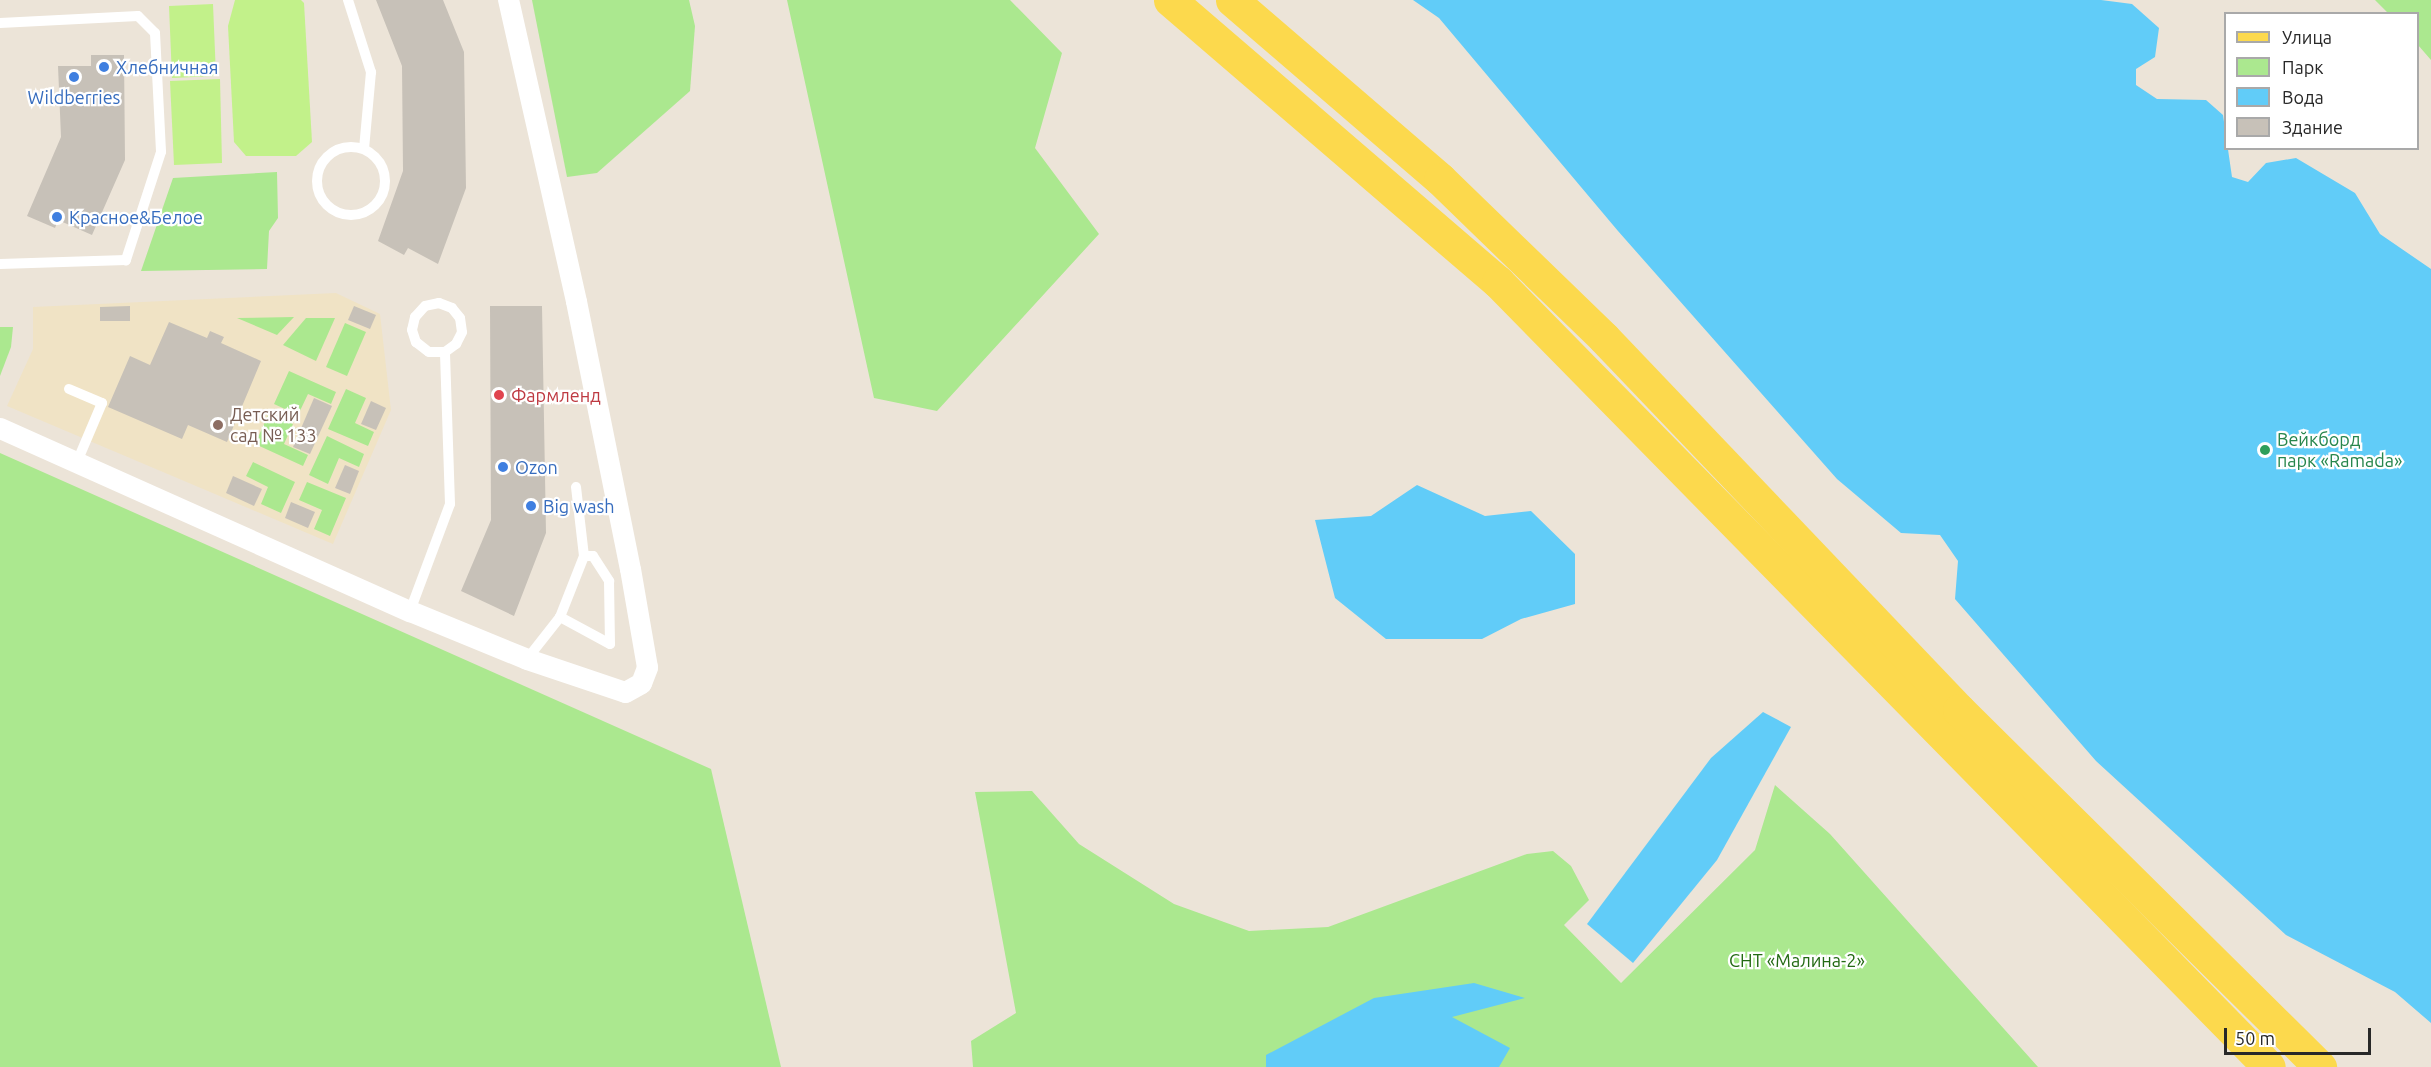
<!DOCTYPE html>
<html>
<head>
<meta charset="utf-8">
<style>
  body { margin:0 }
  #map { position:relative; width:2431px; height:1067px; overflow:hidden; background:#ece4d8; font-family:Ubuntu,sans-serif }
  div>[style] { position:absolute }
  .education>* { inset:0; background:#f0e3c5 }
  .green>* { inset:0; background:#abe88f }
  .pitch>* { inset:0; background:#c2f18a }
  .water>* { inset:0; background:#61ccf8 }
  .building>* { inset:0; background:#c7c1b8 }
  .service>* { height:10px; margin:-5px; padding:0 5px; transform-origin:5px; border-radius:5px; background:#fff }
  .service>.ring { margin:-5px; padding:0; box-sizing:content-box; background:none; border:10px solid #fff; border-radius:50% }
  .minor>* { height:21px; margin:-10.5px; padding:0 10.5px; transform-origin:10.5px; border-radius:10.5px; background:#fff }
  .primary>* { height:33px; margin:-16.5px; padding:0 16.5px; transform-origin:16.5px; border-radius:16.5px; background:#fcd94d }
  .dots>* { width:16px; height:16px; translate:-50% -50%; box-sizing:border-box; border:3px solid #fff; border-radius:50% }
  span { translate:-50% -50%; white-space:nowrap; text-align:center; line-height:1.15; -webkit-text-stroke:4.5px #fff; paint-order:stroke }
  .shop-label { font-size:18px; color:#366cbe }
  .left { translate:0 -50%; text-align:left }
  .health-label { font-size:18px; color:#be3a42 }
  .education-label { font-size:18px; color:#785e54 }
  .leisure-label { font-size:18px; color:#27864d }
  .park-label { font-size:18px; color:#236a13 }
  .legend { position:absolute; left:2224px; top:12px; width:195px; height:138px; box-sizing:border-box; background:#fff; border:2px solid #a9a9a9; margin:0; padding:8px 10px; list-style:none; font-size:18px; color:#282828 }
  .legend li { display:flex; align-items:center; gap:12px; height:30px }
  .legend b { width:30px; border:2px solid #a9a9a9 }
  .scale { position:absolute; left:2224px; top:1028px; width:147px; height:27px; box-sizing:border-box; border:3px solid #282828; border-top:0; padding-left:8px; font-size:18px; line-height:21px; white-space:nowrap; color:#282828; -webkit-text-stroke:4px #fff; paint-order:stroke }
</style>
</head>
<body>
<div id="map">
  <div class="education">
    <i style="clip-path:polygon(336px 293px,380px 314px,391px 410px,333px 544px,7px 406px,33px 349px,33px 307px)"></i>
  </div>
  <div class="green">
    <i style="clip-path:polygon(532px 0,689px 0,695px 26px,690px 91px,597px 173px,567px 177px)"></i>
    <i style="clip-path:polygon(787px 0,1010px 0,1062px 53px,1035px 148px,1099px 234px,937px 411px,874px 398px)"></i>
    <i style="clip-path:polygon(2375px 0,2431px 0,2431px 60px,2418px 45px,2418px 14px,2388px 13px)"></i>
    <i style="clip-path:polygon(277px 172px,278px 218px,269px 231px,267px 269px,141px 271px,173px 178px)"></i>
    <i style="clip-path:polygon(294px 317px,277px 335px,237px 318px)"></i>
    <i style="clip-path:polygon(306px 318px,335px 318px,316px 361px,283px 345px)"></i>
    <i style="clip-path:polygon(345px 323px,366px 332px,347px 376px,326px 367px)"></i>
    <i style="clip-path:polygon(0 327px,13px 327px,11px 347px,0 376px)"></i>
    <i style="clip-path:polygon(289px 371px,336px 392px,331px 404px,308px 394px,298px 415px,274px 404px)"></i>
    <i style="clip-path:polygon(346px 389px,366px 398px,355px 423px,374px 432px,368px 446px,328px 429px)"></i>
    <i style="clip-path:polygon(269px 413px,293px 424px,284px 444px,308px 455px,303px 466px,255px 444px)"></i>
    <i style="clip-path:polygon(327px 436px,364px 454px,359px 467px,339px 458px,328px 484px,309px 475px)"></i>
    <i style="clip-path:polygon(0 453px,711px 769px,781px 1067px,0 1067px)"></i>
    <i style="clip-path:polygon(253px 462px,295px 482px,281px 513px,261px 504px,268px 487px,246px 476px)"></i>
    <i style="clip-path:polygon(307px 482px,346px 498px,330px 536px,314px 529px,322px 510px,299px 500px)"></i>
    <i style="clip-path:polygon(1775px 785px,1830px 834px,2038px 1067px,973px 1067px,971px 1041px,1016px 1013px,975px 792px,1032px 791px,1079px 844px,1174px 904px,1249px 931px,1328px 927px,1527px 854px,1553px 851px,1571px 866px,1589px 900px,1564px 925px,1621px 983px,1755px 850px)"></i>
  </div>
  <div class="pitch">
    <i style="clip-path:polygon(235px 0,301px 0,304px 3px,312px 142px,296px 156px,246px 156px,234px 142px,228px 26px)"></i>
    <i style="clip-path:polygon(213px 4px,216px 76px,172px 78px,169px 6px)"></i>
    <i style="clip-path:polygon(220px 79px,222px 163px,174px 165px,170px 81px)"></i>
  </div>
  <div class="water">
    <i style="clip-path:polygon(1413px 0,2101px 0,2132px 4px,2159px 28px,2155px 57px,2136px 69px,2136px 85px,2157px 99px,2206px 100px,2223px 115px,2232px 177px,2248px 182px,2266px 163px,2296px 158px,2355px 193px,2380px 234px,2431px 269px,2431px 1023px,2395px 992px,2286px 935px,2096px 761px,1955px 599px,1958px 561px,1940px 535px,1901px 533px,1837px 479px,1618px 231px,1439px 18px)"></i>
    <i style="clip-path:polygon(1417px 485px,1485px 516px,1531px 511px,1575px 554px,1575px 604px,1521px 619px,1482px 639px,1386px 639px,1335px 598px,1315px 520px,1371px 516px)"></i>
    <i style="clip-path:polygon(1763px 712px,1791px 727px,1717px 860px,1633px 963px,1587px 924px,1711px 758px)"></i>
    <i style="clip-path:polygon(1474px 983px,1525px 998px,1452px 1017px,1510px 1048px,1499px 1067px,1266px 1067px,1266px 1055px,1374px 998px)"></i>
  </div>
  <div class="building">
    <i style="clip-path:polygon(376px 0,443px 0,464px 52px,466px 188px,438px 264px,408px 248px,404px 255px,378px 241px,403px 171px,402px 66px)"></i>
    <i style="clip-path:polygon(91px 55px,124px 55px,125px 160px,92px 235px,58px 220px,55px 228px,27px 216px,61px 137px,58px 66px,91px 66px)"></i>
    <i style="clip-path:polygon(130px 306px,130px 321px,100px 321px,100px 307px)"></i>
    <i style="clip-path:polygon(354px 306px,376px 315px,370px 329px,348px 320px)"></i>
    <i style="clip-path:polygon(490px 306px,542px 306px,546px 533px,514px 616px,461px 591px,491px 520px)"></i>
    <i style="clip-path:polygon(169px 322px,207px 338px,210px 331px,224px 337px,221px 343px,261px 361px,227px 442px,188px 425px,182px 439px,108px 407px,130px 356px,150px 365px)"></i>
    <i style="clip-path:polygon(314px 398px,332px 406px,310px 454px,293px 447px)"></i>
    <i style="clip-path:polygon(371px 401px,386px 408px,376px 430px,361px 424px)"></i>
    <i style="clip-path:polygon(345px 465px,359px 471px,350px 494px,335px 488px)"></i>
    <i style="clip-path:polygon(233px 476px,262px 489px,254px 506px,226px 493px)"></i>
    <i style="clip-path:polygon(291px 502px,315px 512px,308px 528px,285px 518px)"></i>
  </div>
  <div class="service">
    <i style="left:348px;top:0;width:76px;rotate:72.3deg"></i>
    <i style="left:371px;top:72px;width:77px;rotate:95.2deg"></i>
    <i style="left:0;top:23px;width:138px;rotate:-2.9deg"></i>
    <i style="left:138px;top:16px;width:24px;rotate:45deg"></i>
    <i style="left:155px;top:33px;width:119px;rotate:87.1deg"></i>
    <i style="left:161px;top:152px;width:114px;rotate:108deg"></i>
    <i style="left:126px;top:260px;width:126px;rotate:178.2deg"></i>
    <i class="ring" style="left:317px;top:147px;width:58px;height:58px"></i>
    <i style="left:69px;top:389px;width:36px;rotate:23deg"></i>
    <i style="left:102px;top:403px;width:64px;rotate:113deg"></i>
    <i style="left:576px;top:487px;width:69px;rotate:83.4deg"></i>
    <i style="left:410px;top:611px;width:114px;rotate:-69.5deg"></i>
    <i style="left:450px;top:504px;width:152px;rotate:-91.9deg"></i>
    <i style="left:445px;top:352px;width:14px;rotate:-36deg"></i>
    <i style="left:456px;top:344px;width:13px;rotate:-63deg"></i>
    <i style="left:462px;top:332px;width:14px;rotate:-98deg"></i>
    <i style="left:460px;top:318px;width:13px;rotate:-129deg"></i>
    <i style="left:452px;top:308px;width:14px;rotate:-159deg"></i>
    <i style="left:439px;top:303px;width:14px;rotate:168deg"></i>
    <i style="left:425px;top:306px;width:15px;rotate:132deg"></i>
    <i style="left:415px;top:317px;width:13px;rotate:103deg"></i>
    <i style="left:412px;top:330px;width:13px;rotate:72deg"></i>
    <i style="left:416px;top:342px;width:16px;rotate:38deg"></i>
    <i style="left:429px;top:352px;width:16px"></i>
    <i style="left:527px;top:659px;width:53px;rotate:-51.8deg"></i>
    <i style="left:560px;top:617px;width:66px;rotate:-68.5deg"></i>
    <i style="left:584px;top:556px;width:9px"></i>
    <i style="left:593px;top:556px;width:30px;rotate:57deg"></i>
    <i style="left:609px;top:581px;width:63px;rotate:89.1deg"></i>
    <i style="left:610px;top:644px;width:57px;rotate:-151.6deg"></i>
  </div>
  <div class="minor">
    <i style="left:0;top:428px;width:449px;rotate:24.1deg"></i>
    <i style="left:410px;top:611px;width:126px;rotate:22.3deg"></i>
    <i style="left:527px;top:659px;width:103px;rotate:18.6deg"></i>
    <i style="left:625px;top:692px;width:18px;rotate:-29deg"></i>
    <i style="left:641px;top:683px;width:17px;rotate:-69deg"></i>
    <i style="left:647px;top:667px;width:99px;rotate:-99.8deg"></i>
    <i style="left:630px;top:569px;width:273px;rotate:-101.4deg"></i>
    <i style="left:576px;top:301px;width:309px;rotate:-102.7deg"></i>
  </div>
  <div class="primary">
    <i style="left:1170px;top:0;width:433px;rotate:40.7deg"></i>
    <i style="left:1498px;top:282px;width:1100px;rotate:45.52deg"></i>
    <i style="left:1232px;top:0;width:274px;rotate:40.7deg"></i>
    <i style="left:1440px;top:179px;width:228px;rotate:44.1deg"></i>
    <i style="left:1604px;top:338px;width:514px;rotate:46.34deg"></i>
    <i style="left:1959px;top:710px;width:508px;rotate:44.68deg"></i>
  </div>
  <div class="dots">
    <i style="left:104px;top:67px;background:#3f7fe0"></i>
    <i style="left:74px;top:77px;background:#3f7fe0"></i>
    <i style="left:57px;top:217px;background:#3f7fe0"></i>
    <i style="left:499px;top:395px;background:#e0444e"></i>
    <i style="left:218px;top:425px;background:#8d6e63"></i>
    <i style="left:2265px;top:450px;background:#2e9e5b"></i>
    <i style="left:503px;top:467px;background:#3f7fe0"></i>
    <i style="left:531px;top:506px;background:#3f7fe0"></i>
  </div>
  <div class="shop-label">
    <span class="left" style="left:116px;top:67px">Хлебничная</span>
    <span style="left:74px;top:97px">Wildberries</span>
    <span class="left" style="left:69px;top:217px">Красное&amp;Белое</span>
    <span class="left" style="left:515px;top:467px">Ozon</span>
    <span class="left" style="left:543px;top:506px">Big wash</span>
  </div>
  <div class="health-label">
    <span class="left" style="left:511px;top:395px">Фармленд</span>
  </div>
  <div class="education-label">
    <span class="left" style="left:230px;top:425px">Детский<br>сад № 133</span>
  </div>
  <div class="leisure-label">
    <span class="left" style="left:2277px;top:450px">Вейкборд<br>парк «Ramada»</span>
  </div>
  <div class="park-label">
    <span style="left:1797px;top:960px">СНТ «Малина-2»</span>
  </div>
  <ul class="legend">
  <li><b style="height:8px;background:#fcd94d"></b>Улица</li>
  <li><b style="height:16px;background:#abe88f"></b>Парк</li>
  <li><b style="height:16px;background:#61ccf8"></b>Вода</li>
  <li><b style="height:16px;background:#c7c1b8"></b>Здание</li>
  </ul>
  <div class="scale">50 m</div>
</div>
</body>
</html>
